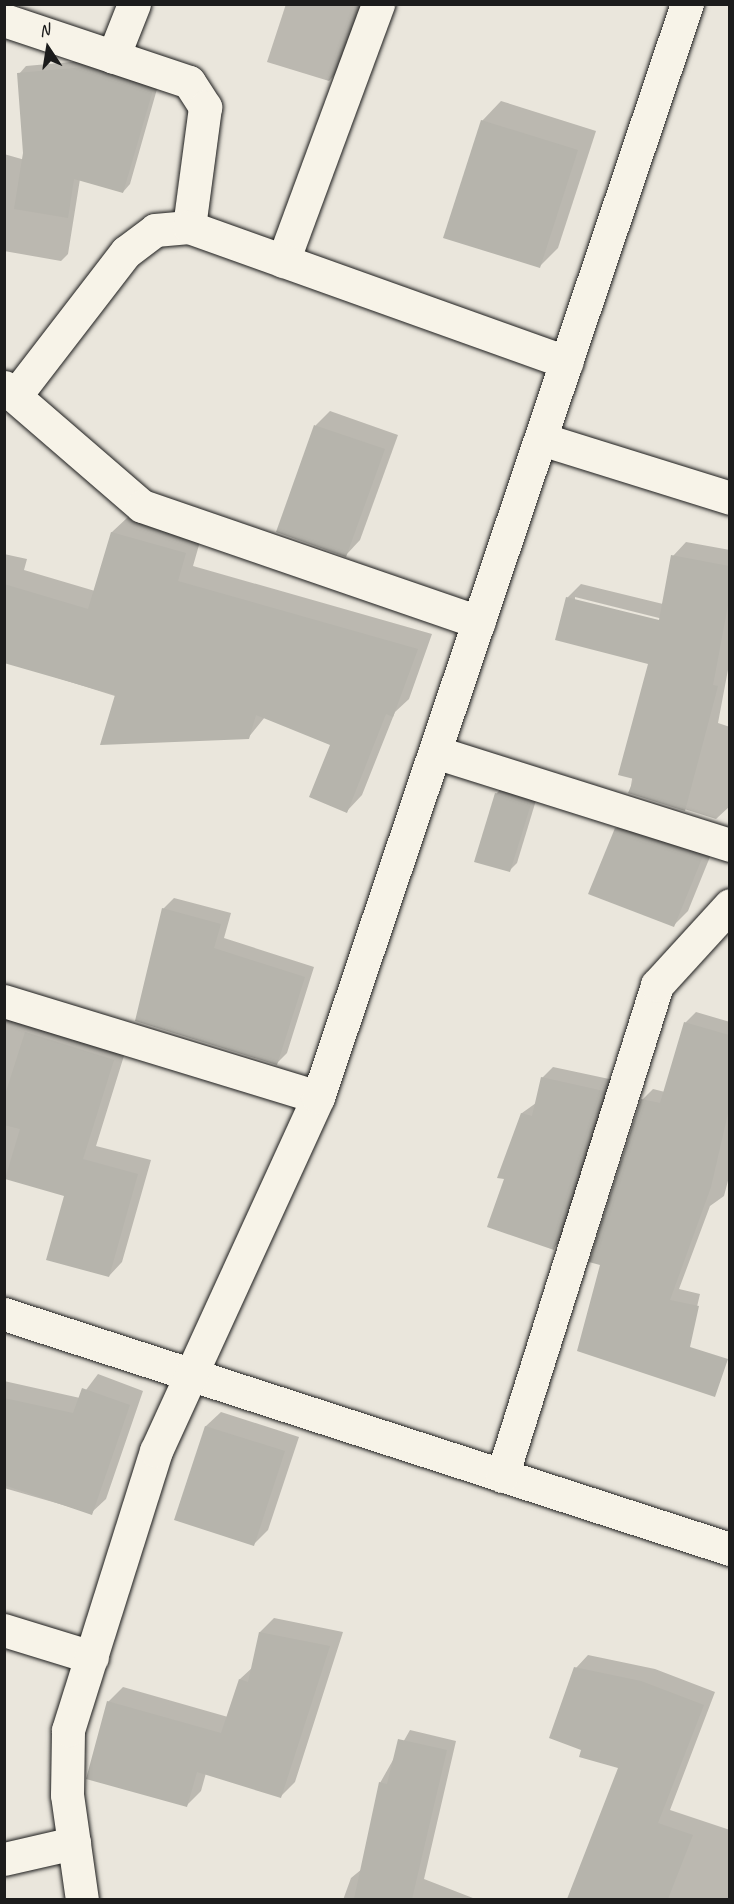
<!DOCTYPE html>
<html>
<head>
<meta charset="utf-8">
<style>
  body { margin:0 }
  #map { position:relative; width:734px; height:1904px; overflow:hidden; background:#eae6dc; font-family:Caveat,sans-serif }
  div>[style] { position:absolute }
  .shadow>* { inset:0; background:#0003 }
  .building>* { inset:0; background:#b6b4ac }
  .roads { filter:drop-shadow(0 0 2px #1c1c1c) drop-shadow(0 0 2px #1c1c1c) }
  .minor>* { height:33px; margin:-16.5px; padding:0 16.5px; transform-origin:16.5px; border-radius:16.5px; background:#f7f3e8 }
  span { translate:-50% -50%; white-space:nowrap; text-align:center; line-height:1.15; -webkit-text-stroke:4.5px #f7f3e8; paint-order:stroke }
  .frame { position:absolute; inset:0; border:6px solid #1c1c1c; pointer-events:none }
  .north { position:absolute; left:18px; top:18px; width:60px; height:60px; -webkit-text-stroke:4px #f7f3e8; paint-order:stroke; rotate:348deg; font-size:16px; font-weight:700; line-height:24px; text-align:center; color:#1c1c1c }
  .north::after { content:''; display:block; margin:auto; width:21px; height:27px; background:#1c1c1c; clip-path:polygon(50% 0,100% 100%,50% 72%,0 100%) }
</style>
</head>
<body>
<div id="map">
  <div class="shadow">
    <i style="clip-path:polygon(286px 4px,364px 4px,340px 69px,329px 81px,267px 62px)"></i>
    <i style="clip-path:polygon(93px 60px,159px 82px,130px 184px,123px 192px,80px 179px,68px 254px,61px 261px,4px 251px,4px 154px,25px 160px,19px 74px,26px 66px)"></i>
    <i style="clip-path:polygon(501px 101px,596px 131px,558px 248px,539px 267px,482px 121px)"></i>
    <i style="clip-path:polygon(330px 411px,398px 435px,360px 540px,346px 555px,278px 531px,316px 425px)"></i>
    <i style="clip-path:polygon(128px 517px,201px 538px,193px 566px,432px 634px,409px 699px,395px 712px,362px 795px,347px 811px,332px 744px,265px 717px,248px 738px,4px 661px,4px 554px,27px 559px,24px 570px,95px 591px,112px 532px)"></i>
    <i style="clip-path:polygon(evenodd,686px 542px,730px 550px,730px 659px,718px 723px,730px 727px,730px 806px,716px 819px,630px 792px,650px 663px,567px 598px,581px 584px,663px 604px,673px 556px,686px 542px,575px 597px,667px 620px,666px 623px,575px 601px,575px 597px)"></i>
    <i style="clip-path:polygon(503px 787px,537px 797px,517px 863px,509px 871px,496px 794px)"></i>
    <i style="clip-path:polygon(630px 815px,716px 842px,688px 911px,674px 925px,616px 829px)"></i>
    <i style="clip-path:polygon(174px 898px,231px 913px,224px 938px,314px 967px,287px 1053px,277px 1063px,163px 909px)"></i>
    <i style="clip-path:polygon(4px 1009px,127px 1046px,96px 1146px,151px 1160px,122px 1262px,109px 1276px,66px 1195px,4px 1177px)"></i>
    <i style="clip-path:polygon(696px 1012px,730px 1022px,730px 1173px,724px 1196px,710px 1206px,679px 1289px,700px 1294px,682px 1370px,671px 1381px,642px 1100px,653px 1089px,665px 1092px,685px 1023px)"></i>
    <i style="clip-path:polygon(553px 1067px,614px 1080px,565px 1237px,553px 1248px,506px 1178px,522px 1113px,536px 1103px,542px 1078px)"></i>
    <i style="clip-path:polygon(98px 1374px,143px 1391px,106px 1499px,91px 1513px,4px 1488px,4px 1381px,80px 1398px)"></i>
    <i style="clip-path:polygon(221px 1412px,299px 1437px,268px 1530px,254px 1544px,176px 1519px,206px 1426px)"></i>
    <i style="clip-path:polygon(274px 1618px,343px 1632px,295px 1782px,281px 1796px,206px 1773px,201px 1791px,186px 1806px,108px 1702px,123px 1687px,228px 1717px,240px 1679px,253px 1667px,260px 1632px)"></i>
    <i style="clip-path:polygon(588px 1655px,655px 1669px,715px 1692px,670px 1810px,730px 1830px,730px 1900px,569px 1900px,620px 1767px,583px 1750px,576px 1668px)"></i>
    <i style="clip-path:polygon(410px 1730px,456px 1741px,424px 1879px,478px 1900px,343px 1900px,351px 1878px,362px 1869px,380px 1783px)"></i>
  </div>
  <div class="building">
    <i style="clip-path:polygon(85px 67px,153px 90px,123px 193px,74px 179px,68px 218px,14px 209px,23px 153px,17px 73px)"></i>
    <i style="clip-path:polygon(481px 120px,578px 150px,540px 268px,443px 238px)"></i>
    <i style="clip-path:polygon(314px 425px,385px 449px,346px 557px,276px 532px)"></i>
    <i style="clip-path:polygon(111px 532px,186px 553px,178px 581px,418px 649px,393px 717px,386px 714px,347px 813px,309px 797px,330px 745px,256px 715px,249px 739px,100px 745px,115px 695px,4px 663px,4px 584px,88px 609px)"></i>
    <i style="clip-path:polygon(671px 555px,729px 566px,729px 600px,713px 685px,718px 686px,685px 811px,628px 793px,634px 779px,618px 775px,648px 664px,555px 640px,566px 597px,659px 620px)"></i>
    <i style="clip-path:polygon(495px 793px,531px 804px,510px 872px,474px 862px)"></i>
    <i style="clip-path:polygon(615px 828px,703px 856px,674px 927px,588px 894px)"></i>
    <i style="clip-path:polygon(162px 908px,221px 924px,214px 948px,305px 977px,277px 1065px,135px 1021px)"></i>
    <i style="clip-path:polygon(684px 1022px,729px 1035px,729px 1109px,711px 1187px,670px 1300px,699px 1306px,690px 1347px,728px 1359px,715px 1397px,577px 1351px,600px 1265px,589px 1262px,641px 1099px,660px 1103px)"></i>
    <i style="clip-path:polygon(25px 1032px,114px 1060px,83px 1159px,138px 1174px,109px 1277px,46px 1260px,64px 1196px,5px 1179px,20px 1129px,4px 1125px,4px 1098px)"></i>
    <i style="clip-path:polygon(541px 1077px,604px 1091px,554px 1250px,487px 1227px,504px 1179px,497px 1178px,521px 1113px,532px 1116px)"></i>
    <i style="clip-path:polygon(82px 1388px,130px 1405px,92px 1515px,4px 1485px,4px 1398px,73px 1413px)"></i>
    <i style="clip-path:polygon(205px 1426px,285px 1451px,254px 1546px,174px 1520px)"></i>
    <i style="clip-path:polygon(259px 1632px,330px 1646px,281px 1798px,197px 1772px,187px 1807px,86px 1779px,107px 1701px,221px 1733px,239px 1679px,248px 1682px)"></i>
    <i style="clip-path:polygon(574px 1667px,641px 1681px,704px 1705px,658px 1823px,693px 1835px,668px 1899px,567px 1899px,618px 1768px,579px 1757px,581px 1750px,549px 1738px)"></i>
    <i style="clip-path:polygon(398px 1739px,447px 1750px,412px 1899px,354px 1899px,379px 1782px,387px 1784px)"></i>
  </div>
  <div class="roads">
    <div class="minor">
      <i style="left:4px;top:20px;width:195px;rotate:18.5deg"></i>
      <i style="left:189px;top:82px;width:30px;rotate:57deg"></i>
      <i style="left:205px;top:107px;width:121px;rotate:97.6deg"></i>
      <i style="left:113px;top:57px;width:57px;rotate:-68.4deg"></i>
      <i style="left:283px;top:261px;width:274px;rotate:-69.7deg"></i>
      <i style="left:4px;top:387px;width:182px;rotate:40.8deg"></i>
      <i style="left:142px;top:506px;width:356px;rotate:19deg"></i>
      <i style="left:15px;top:396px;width:182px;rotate:-52.4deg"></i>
      <i style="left:126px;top:252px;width:36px;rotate:-37deg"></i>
      <i style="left:155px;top:230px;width:34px;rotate:-5deg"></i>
      <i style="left:189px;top:227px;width:401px;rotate:19.7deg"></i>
      <i style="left:541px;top:439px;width:198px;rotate:17.3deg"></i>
      <i style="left:435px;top:752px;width:309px;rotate:17.5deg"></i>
      <i style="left:4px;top:1001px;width:328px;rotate:17deg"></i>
      <i style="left:4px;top:1314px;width:763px;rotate:17.94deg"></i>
      <i style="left:502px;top:1476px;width:515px;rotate:-72.48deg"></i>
      <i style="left:657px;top:985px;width:108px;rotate:-47.6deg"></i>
      <i style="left:4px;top:1630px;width:92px;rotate:17.1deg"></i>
      <i style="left:4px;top:1859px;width:72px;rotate:-12.9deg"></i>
      <i style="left:82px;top:1900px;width:106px;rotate:-98.1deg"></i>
      <i style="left:67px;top:1795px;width:65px;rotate:-89.1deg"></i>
      <i style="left:68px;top:1730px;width:293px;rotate:-72.5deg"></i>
      <i style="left:156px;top:1451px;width:389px;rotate:-65.4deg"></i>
      <i style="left:318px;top:1097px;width:1154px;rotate:-71.35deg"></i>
    </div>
  </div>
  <div class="frame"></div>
  <div class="north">N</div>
</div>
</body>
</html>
